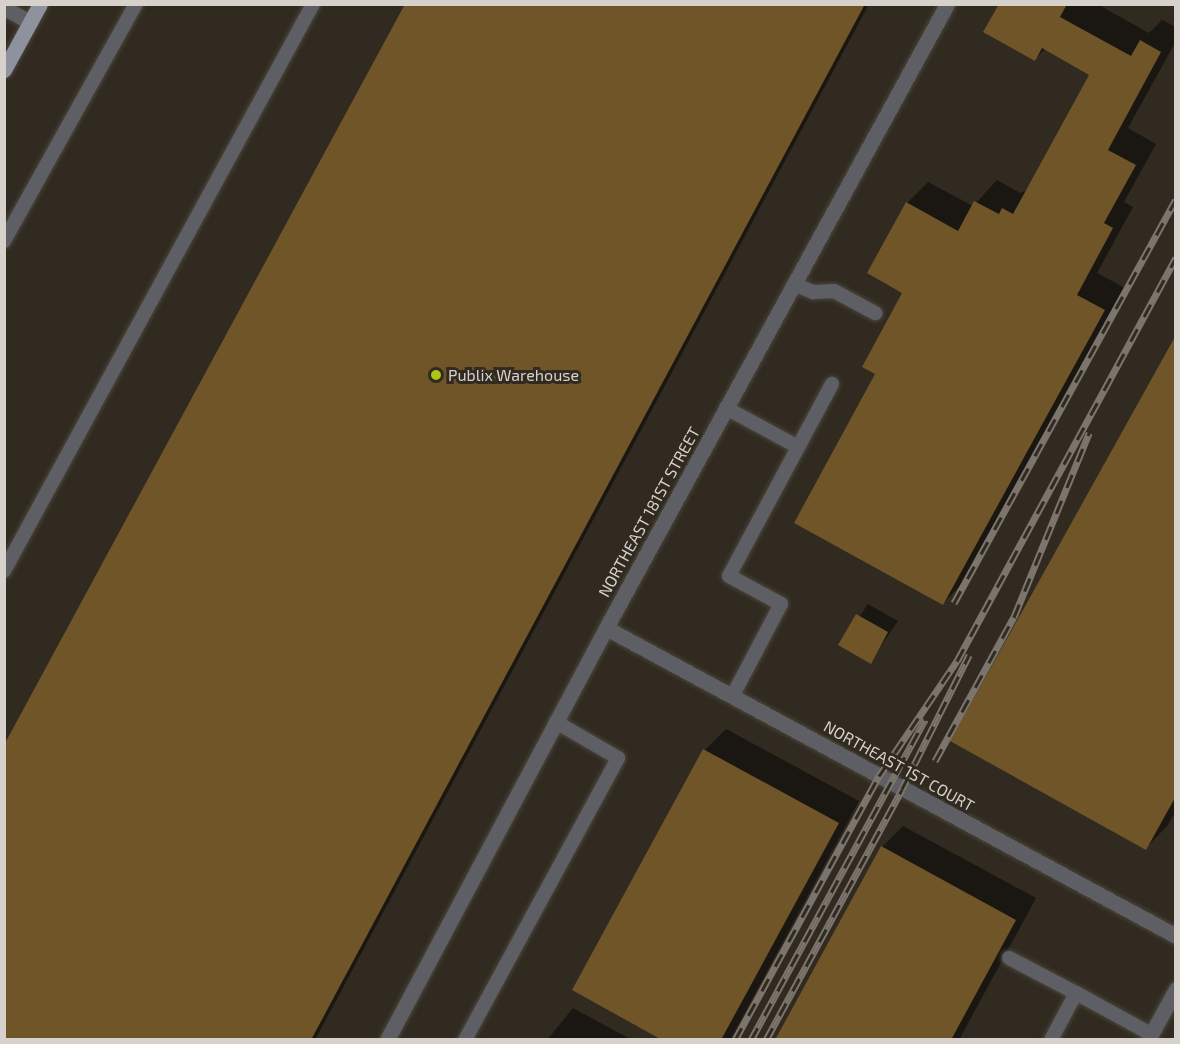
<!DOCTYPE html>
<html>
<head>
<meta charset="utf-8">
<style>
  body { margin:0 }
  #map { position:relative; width:1180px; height:1044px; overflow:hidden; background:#312a20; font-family:"Exo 2",sans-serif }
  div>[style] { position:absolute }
  .shadow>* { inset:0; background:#0007 }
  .building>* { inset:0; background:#6f5528 }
  .roads { filter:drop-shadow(0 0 2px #4b453b) drop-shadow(0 0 2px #4b453b) }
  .service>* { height:14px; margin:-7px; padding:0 7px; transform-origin:7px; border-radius:7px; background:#5d5f65 }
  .minor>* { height:15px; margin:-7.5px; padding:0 7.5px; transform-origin:7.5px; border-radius:7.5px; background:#5d5f65 }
  .primary>* { height:15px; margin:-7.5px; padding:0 7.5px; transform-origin:7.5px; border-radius:7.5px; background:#8e929e }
  .rail>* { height:7px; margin-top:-3.5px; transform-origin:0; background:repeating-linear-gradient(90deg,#312a20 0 14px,#7b756d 0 28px); box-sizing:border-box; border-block:2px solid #7b756d }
  .dots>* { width:16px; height:16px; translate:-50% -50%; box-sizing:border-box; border:3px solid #312a20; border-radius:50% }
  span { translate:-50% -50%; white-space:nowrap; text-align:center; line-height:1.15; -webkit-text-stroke:6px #312a20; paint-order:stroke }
  .poi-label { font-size:16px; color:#d6d1cb }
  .left { translate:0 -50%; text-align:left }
  .street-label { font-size:16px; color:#d6d1cb }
  .frame { position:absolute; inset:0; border:6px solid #d6d1cb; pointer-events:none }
</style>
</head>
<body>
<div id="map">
  <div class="shadow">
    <i style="clip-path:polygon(406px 4px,869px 4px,315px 1040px,4px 1040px)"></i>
    <i style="clip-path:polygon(1000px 4px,1097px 4px,1149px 33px,1162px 20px,1176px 27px,1176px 41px,1128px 128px,1156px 144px,1124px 202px,1133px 207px,1097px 273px,1125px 288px,964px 582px,943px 603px,877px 374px,905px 292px,907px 203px,928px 182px,973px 206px,997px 180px,1020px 193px,1028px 190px,1091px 74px,1046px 48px,1035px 59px)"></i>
    <i style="clip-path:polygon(1176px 338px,1176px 811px,1167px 826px,1146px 848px)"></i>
    <i style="clip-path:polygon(868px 604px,898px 621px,870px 662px,840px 645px)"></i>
    <i style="clip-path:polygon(726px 729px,859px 801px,730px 1040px,666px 1040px,574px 990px,705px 750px)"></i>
    <i style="clip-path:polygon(903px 826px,1036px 898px,959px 1040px,777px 1040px,882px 847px)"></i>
    <i style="clip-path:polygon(573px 1008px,632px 1040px,547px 1040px)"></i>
  </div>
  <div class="building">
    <i style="clip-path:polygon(405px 4px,865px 4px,311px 1040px,4px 1040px,4px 745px)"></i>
    <i style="clip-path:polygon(999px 4px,1067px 4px,1060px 17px,1131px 56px,1140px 40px,1161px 52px,1108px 150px,1136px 165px,1104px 223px,1113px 228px,1077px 295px,1105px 310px,943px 605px,794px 523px,875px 374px,862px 367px,902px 293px,867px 273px,906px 202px,958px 231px,974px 201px,999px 214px,1002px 208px,1013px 214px,1089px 75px,1042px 48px,1035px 61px,983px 32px)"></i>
    <i style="clip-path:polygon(1176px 335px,1176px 796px,1146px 850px,950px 741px)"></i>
    <i style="clip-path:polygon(856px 614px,888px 632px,871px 664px,838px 645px)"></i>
    <i style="clip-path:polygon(703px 749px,839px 823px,721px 1040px,662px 1040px,572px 990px)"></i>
    <i style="clip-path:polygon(881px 846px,1016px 920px,951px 1040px,775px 1040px)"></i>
  </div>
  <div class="roads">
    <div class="service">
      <i style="left:4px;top:241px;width:271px;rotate:-60.9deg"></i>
      <i style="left:794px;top:284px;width:21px;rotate:23deg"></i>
      <i style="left:813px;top:292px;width:21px;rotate:-3deg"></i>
      <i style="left:834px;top:291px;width:47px;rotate:28.2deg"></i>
      <i style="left:726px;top:408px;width:82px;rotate:28.4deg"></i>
      <i style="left:4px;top:571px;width:646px;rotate:-61.41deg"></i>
      <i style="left:733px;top:695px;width:103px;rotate:-62.2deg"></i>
      <i style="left:781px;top:604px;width:59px;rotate:-151.7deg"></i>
      <i style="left:729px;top:576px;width:218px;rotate:-61.8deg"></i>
      <i style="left:1009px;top:958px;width:76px;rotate:27.6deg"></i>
      <i style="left:1076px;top:993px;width:53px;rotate:118deg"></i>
      <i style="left:1076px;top:993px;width:85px;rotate:28.7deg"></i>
      <i style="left:465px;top:1040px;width:321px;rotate:-61.5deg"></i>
      <i style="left:618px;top:758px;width:72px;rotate:-149.9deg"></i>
    </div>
    <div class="minor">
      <i style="left:4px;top:8px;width:30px;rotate:28deg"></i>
      <i style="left:606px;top:628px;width:648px;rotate:28.38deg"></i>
      <i style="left:387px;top:1040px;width:467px;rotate:-62deg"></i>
      <i style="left:606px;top:628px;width:711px;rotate:-61.34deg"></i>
      <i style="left:1148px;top:1040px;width:58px;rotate:-61.2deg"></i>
    </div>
    <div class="primary">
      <i style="left:4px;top:70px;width:75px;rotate:-61.4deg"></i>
    </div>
  </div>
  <div class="rail">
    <i style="left:954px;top:603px;width:460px;rotate:-61.2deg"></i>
    <i style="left:935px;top:761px;width:164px;rotate:-61.3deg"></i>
    <i style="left:1014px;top:617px;width:199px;rotate:-67.8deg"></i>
    <i style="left:735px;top:1040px;width:301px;rotate:-61.4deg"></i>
    <i style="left:879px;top:776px;width:139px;rotate:-55.9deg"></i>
    <i style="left:957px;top:661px;width:459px;rotate:-61.5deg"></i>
    <i style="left:751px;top:1040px;width:365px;rotate:-61.5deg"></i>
    <i style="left:766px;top:1040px;width:285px;rotate:-61.5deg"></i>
    <i style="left:902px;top:789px;width:150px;rotate:-63.4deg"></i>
  </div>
  <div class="dots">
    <i style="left:436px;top:375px;background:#abc614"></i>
  </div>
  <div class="poi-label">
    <span class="left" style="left:448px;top:375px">Publix Warehouse</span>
  </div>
  <div class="street-label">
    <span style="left:649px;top:512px;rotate:-61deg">NORTHEAST 181ST STREET</span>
    <span style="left:899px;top:766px;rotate:29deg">NORTHEAST 1ST COURT</span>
  </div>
  <div class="frame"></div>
</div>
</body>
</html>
